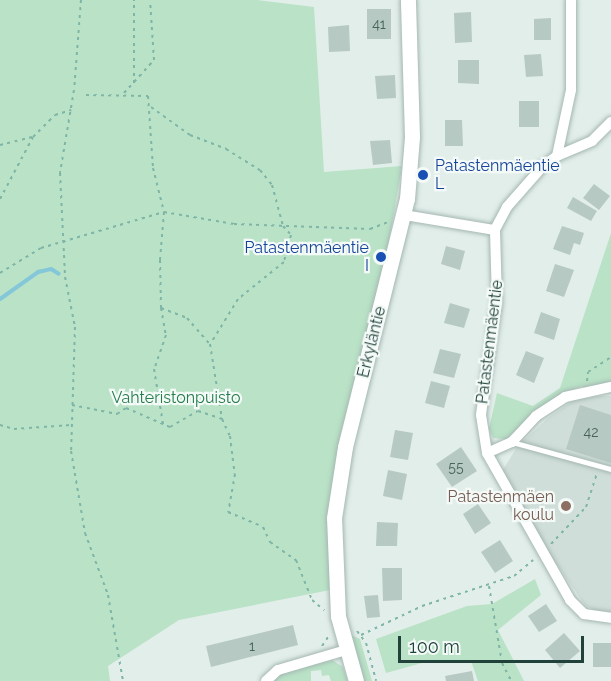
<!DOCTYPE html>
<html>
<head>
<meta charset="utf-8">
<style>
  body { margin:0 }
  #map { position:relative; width:611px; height:681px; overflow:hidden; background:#e2eeea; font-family:Raleway,sans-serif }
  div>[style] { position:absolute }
  .built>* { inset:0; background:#d0ded9 }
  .green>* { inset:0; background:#b9e2c6 }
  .stream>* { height:4px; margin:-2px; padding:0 2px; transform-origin:2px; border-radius:2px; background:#84c7d9 }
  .building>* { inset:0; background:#b7c9c3 }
  .path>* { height:2px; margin-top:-1px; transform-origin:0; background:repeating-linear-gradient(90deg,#7fb5a7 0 3px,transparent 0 7.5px) }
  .roads { filter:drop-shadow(0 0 2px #a4b7b2) drop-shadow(0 0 2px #a4b7b2) }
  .lane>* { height:5px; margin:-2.5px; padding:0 2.5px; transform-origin:2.5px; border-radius:2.5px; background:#fff }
  .street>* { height:10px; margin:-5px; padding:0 5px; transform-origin:5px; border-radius:5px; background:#fff }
  .secondary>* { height:15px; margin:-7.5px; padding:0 7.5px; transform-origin:7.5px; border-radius:7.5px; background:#fff }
  .dots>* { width:16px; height:16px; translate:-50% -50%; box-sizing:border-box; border:3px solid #f4faf7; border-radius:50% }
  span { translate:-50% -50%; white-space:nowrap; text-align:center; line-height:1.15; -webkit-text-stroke:4.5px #f4faf7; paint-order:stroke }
  .number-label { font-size:14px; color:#46645c }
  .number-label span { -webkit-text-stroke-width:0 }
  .transit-label { font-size:16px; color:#164399 }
  .left { translate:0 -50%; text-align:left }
  .right { translate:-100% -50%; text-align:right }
  .street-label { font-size:16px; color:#20423a }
  .park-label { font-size:16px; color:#257d4c }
  .education-label { font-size:16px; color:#785e54 }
  .scale { position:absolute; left:398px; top:636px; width:186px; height:27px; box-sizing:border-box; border:3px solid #20423a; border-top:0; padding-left:8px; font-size:18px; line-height:21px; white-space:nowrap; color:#20423a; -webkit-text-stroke:4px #f4faf7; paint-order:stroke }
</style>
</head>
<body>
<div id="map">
  <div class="built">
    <i style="clip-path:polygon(598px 396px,611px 396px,611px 612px,600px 613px,585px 605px,539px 539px,501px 473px,517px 447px,548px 418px,574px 400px)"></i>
  </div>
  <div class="green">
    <i style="clip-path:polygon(0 0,257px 0,314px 7px,324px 172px,402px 166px,372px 341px,345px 447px,335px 589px,179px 620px,108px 666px,110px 681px,0 681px)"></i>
    <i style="clip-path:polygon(611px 233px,611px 383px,586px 390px,582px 386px,557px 396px,506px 439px,493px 438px,489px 429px,497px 393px,533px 406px,560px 388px)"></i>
    <i style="clip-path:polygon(535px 579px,541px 595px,498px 630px,524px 681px,478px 681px,471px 661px,422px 663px,386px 673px,376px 639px,467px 606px,492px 604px)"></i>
    <i style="clip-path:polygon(347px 633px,360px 639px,372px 681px,362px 681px)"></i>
    <i style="clip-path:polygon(332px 660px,343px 667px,348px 681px,331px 681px,329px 675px,322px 676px,321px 670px,311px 671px,311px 681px,267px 681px,272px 676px)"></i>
  </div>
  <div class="stream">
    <i style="left:0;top:299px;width:47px;rotate:-35.4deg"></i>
    <i style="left:38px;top:272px;width:13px;rotate:-13deg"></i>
    <i style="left:51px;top:269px;width:9px;rotate:32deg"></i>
  </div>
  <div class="building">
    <i style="clip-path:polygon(367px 9px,391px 9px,391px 39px,367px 39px)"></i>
    <i style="clip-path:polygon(471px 12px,472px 42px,455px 43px,454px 13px)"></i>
    <i style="clip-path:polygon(551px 18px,551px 40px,534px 40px,534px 19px)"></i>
    <i style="clip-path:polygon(349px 25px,350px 51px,329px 52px,328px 27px)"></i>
    <i style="clip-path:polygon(541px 54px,543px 76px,526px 77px,524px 55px)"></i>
    <i style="clip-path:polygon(458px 60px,479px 60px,479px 84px,458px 83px)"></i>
    <i style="clip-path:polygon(395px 75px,396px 98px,377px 99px,375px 76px)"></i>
    <i style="clip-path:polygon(519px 101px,539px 101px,539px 127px,519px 127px)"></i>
    <i style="clip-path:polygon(445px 120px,462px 120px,463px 146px,445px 146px)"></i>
    <i style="clip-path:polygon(390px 140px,392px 163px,373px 165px,370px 141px)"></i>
    <i style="clip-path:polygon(594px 184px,610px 196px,599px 210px,583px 198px)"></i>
    <i style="clip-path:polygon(573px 197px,597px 211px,591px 221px,567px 208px)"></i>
    <i style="clip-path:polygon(562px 226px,584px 233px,580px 245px,574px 243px,570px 255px,553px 249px)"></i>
    <i style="clip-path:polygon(446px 246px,465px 251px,460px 270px,441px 264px)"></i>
    <i style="clip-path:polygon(555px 264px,574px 270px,564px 297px,546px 291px)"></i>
    <i style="clip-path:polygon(450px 303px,470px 309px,464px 328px,444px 323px)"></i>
    <i style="clip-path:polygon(541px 312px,560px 319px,554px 340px,534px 333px)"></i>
    <i style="clip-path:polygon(440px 349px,461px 354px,454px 378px,433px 373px)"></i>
    <i style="clip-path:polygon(526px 351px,544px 358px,534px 383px,516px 375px)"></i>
    <i style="clip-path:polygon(431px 381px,450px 386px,444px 408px,425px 403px)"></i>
    <i style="clip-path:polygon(580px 405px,611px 415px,611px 463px,566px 449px)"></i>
    <i style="clip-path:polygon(395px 430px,413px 433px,408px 460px,390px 457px)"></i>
    <i style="clip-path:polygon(461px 447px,477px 471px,452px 487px,436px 464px)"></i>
    <i style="clip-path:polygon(388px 470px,407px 474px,402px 500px,383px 496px)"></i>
    <i style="clip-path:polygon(478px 504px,491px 523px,475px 534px,463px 514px)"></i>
    <i style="clip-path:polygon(377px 522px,398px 523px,397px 546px,376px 546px)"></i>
    <i style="clip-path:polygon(500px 540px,513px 561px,495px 573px,481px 552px)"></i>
    <i style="clip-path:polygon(382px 568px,402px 568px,402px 600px,383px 601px)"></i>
    <i style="clip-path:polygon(378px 595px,380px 617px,367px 618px,364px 596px)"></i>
    <i style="clip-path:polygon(546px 604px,557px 621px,539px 632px,528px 616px)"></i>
    <i style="clip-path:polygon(293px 625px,298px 645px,211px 667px,206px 646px)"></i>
    <i style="clip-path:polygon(564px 633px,580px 651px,560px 668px,545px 650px)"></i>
    <i style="clip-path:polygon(593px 643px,611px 643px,611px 667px,593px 667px)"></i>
    <i style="clip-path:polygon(472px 671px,474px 681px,446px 681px,445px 676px)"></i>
  </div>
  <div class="path">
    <i style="left:81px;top:0;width:90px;rotate:94.4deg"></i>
    <i style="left:74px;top:90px;width:84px;rotate:99.6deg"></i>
    <i style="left:60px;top:173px;width:104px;rotate:87.2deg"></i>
    <i style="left:65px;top:277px;width:51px;rotate:78.7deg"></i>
    <i style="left:75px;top:327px;width:124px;rotate:91.8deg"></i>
    <i style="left:71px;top:451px;width:83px;rotate:80.3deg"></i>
    <i style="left:85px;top:533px;width:66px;rotate:69.6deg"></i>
    <i style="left:108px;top:595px;width:87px;rotate:80.1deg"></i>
    <i style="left:134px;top:83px;width:83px;rotate:-90deg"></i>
    <i style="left:124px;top:93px;width:45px;rotate:-47.7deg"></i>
    <i style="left:154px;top:60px;width:60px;rotate:-93.8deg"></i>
    <i style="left:86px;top:95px;width:62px;rotate:0.9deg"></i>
    <i style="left:148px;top:96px;width:72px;rotate:86deg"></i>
    <i style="left:153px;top:168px;width:45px;rotate:76deg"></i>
    <i style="left:164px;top:212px;width:48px;rotate:94.8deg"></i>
    <i style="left:160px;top:260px;width:48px;rotate:88.8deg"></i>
    <i style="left:161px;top:308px;width:28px;rotate:21deg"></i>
    <i style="left:187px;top:318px;width:35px;rotate:49deg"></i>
    <i style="left:210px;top:344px;width:76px;rotate:80.9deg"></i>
    <i style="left:151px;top:107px;width:48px;rotate:35.7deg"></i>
    <i style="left:190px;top:135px;width:39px;rotate:21deg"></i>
    <i style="left:226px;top:149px;width:40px;rotate:32deg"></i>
    <i style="left:260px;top:170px;width:19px;rotate:51deg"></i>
    <i style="left:272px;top:185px;width:42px;rotate:75deg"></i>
    <i style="left:283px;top:226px;width:12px;rotate:48deg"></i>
    <i style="left:291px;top:235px;width:28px;rotate:105deg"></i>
    <i style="left:284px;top:262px;width:59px;rotate:141.2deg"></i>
    <i style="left:238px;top:299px;width:52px;rotate:121.5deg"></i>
    <i style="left:0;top:145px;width:33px;rotate:-14deg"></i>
    <i style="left:0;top:199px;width:70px;rotate:-62deg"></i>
    <i style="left:33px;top:137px;width:31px;rotate:-45deg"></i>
    <i style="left:55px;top:115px;width:17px;rotate:-17deg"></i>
    <i style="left:0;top:273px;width:48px;rotate:-31.4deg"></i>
    <i style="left:41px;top:248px;width:128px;rotate:-16.3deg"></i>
    <i style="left:164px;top:212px;width:71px;rotate:9.7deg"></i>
    <i style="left:234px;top:224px;width:136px;rotate:2.1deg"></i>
    <i style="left:370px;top:229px;width:19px;rotate:-21deg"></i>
    <i style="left:161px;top:308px;width:27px;rotate:80deg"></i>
    <i style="left:166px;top:335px;width:36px;rotate:109deg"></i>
    <i style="left:154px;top:369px;width:56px;rotate:80.7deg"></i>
    <i style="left:587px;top:381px;width:9px;rotate:-84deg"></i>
    <i style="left:588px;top:372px;width:27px;rotate:-33deg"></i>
    <i style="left:72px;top:405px;width:46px;rotate:11.3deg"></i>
    <i style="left:117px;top:414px;width:11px;rotate:-34deg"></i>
    <i style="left:126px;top:408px;width:48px;rotate:23.4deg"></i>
    <i style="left:170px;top:427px;width:32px;rotate:-30deg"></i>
    <i style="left:198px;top:411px;width:25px;rotate:18deg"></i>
    <i style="left:222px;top:419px;width:19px;rotate:65deg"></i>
    <i style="left:230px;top:436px;width:38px;rotate:83deg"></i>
    <i style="left:235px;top:474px;width:39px;rotate:100deg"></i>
    <i style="left:228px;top:512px;width:38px;rotate:23deg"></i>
    <i style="left:263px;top:527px;width:17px;rotate:65deg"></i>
    <i style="left:270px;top:542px;width:32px;rotate:35deg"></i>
    <i style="left:296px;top:560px;width:43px;rotate:68.2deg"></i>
    <i style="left:312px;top:600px;width:16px;rotate:40deg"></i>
    <i style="left:0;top:425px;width:15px;rotate:16deg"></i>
    <i style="left:14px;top:429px;width:57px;rotate:-4deg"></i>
    <i style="left:551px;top:544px;width:51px;rotate:-46.6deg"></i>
    <i style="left:586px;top:507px;width:36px;rotate:-72deg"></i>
    <i style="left:489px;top:586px;width:78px;rotate:80.4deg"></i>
    <i style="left:502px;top:663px;width:20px;rotate:63deg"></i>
    <i style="left:357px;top:631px;width:15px;rotate:53deg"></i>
    <i style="left:366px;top:643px;width:39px;rotate:75deg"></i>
    <i style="left:361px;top:635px;width:68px;rotate:-25.4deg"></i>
    <i style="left:422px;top:606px;width:97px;rotate:-18.1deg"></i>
    <i style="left:514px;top:576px;width:25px;rotate:-40deg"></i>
    <i style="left:322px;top:646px;width:14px;rotate:-56deg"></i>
  </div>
  <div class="roads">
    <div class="lane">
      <i style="left:512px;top:442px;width:103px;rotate:15.3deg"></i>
    </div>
    <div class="street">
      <i style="left:571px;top:0;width:90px;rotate:90deg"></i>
      <i style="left:571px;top:90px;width:67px;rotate:102deg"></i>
      <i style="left:557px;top:156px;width:17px;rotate:144deg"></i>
      <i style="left:543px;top:166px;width:55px;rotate:131.3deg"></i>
      <i style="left:507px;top:207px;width:26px;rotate:118deg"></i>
      <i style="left:495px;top:230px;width:72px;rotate:88.4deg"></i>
      <i style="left:497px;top:302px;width:114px;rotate:98.1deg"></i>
      <i style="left:481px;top:415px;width:38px;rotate:81deg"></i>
      <i style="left:487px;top:453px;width:169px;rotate:60.5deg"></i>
      <i style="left:570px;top:600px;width:20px;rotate:45deg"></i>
      <i style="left:584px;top:614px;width:27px;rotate:8deg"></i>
      <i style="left:557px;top:156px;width:38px;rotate:-23deg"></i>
      <i style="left:592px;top:141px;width:27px;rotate:-45deg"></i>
      <i style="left:404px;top:215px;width:92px;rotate:9.4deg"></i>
      <i style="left:487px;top:453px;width:27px;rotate:-24deg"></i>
      <i style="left:512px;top:442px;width:35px;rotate:-47deg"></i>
      <i style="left:536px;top:416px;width:35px;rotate:-33deg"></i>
      <i style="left:565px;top:397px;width:47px;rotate:-12.3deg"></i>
      <i style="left:266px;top:681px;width:16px;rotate:-43deg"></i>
      <i style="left:278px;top:670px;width:71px;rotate:-16.4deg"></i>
    </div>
    <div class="secondary">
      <i style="left:356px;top:681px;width:67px;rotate:-105.5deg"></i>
      <i style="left:338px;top:616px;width:98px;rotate:-92.3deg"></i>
      <i style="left:334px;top:518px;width:72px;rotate:-81.2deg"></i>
      <i style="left:345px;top:447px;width:256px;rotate:-76deg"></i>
      <i style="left:407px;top:199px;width:62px;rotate:-85.4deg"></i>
      <i style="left:412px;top:137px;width:137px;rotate:-91.7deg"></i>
    </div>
  </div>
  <div class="dots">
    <i style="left:423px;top:175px;background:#1a4fb4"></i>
    <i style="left:381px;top:257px;background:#1a4fb4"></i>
    <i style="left:566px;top:506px;background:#8d6e63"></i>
  </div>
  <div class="number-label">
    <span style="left:379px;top:24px">41</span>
    <span style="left:591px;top:432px">42</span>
    <span style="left:456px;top:467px">55</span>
    <span style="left:252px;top:646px">1</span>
  </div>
  <div class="transit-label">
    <span class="left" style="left:435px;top:175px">Patastenmäentie<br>L</span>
    <span class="right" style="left:369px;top:257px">Patastenmäentie<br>I</span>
  </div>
  <div class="street-label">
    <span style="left:372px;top:342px;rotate:-76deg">Erkyläntie</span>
    <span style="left:490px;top:342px;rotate:-83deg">Patastenmäentie</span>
  </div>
  <div class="park-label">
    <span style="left:176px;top:398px">Vahteristonpuisto</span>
  </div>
  <div class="education-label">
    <span class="right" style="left:554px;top:506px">Patastenmäen<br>koulu</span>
  </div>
  <div class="scale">100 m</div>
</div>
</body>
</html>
